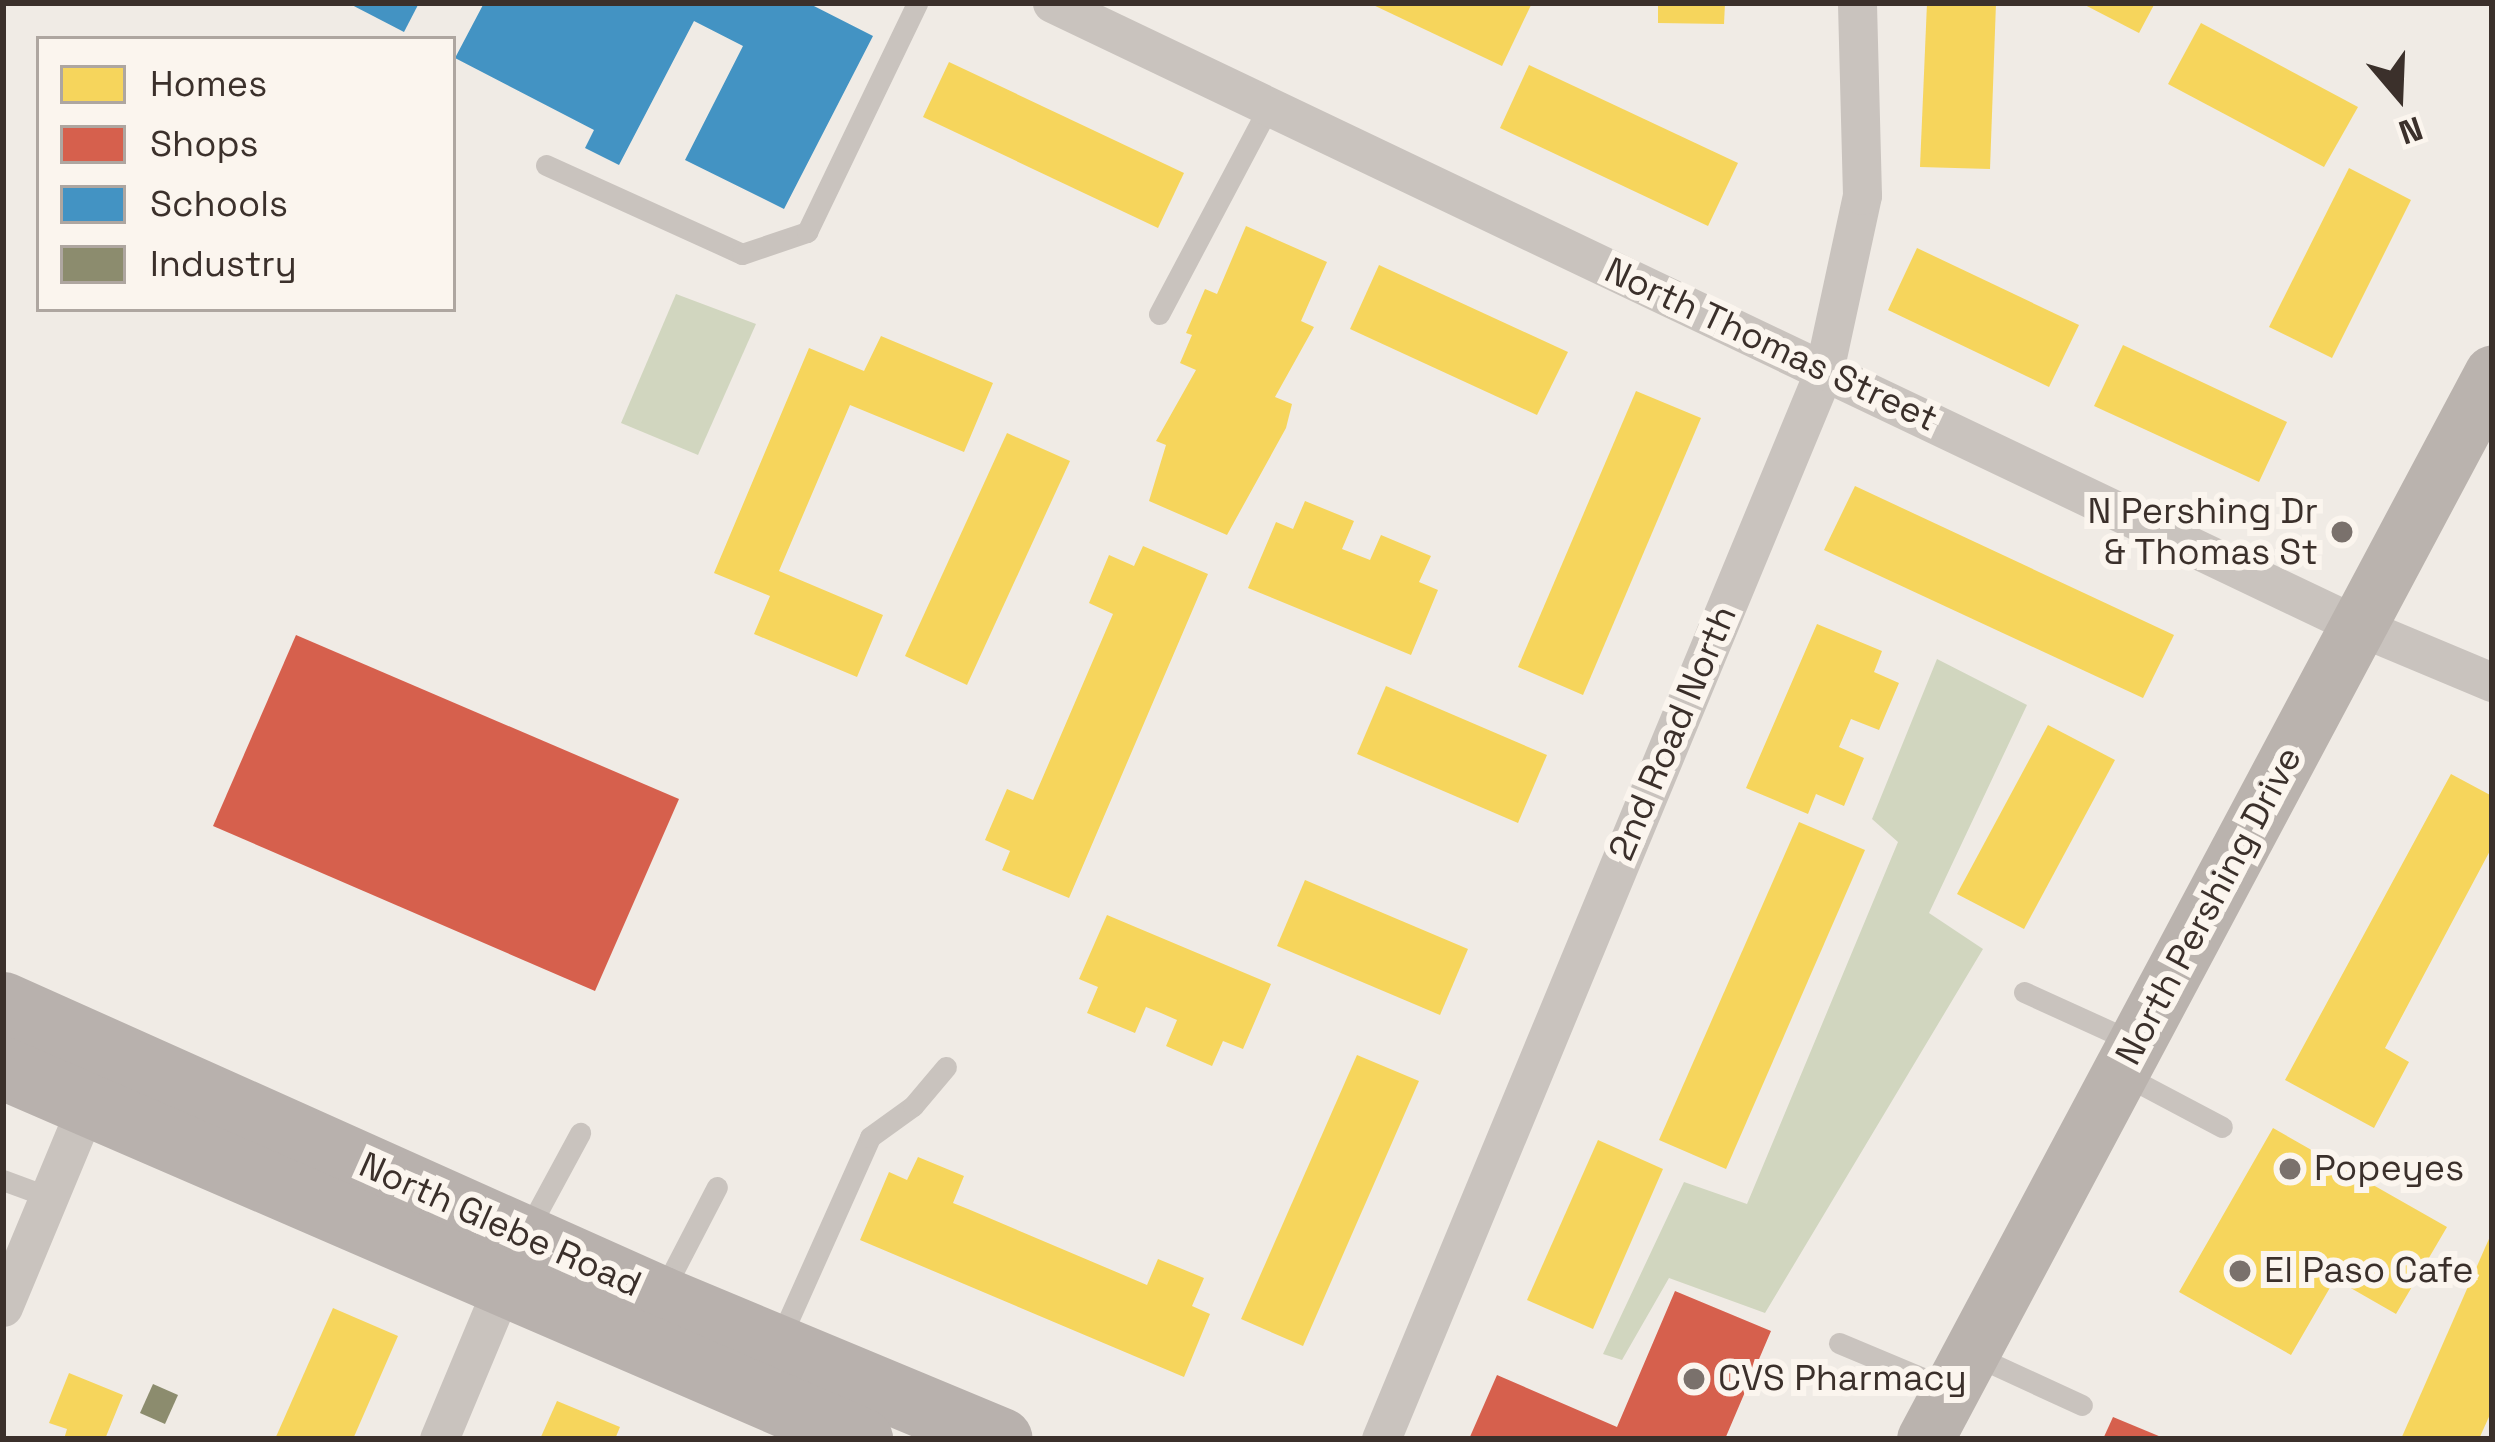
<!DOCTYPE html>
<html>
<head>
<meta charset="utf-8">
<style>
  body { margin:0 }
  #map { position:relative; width:2495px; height:1442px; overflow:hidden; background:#f0ebe5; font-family:"Space Grotesk",sans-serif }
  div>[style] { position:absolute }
  .green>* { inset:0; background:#d1d6bf }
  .homes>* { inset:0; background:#f6d55c }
  .shops>* { inset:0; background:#d6604d }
  .schools>* { inset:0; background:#4393c3 }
  .industry>* { inset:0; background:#8c8c6e }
  .lane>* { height:21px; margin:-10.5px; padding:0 10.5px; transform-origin:10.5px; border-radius:10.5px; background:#c9c3be }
  .street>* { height:39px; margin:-19.5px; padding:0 19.5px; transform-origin:19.5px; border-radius:19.5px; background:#c9c3be }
  .secondary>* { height:57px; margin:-28.5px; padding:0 28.5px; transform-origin:28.5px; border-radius:28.5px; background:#bab3ae }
  .primary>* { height:63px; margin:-31.5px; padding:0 31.5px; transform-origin:31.5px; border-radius:31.5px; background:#b8b1ad }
  .dots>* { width:33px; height:33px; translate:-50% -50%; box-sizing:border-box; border:6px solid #fbf5ee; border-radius:50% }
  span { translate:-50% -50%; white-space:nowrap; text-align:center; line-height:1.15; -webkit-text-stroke:12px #fbf5ee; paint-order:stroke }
  .street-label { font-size:36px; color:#3b302b }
  .poi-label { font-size:36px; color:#3b302b }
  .right { translate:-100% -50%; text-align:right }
  .left { translate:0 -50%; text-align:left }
  .frame { position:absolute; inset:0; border:6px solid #3b302b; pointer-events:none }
  .legend { position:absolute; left:36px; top:36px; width:420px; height:276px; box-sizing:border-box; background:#fbf5ee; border:3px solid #aea6a0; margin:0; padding:15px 21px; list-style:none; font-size:36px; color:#3b302b }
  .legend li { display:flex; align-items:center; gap:24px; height:60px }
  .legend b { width:60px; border:3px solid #aea6a0 }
  .north { position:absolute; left:2339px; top:36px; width:120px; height:120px; -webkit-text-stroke:9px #fbf5ee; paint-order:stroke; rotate:161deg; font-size:33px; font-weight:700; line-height:48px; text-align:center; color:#3b302b }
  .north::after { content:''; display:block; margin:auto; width:42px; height:54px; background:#3b302b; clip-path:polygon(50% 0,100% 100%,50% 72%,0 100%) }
</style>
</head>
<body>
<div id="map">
  <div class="green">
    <i style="clip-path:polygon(676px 294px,756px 324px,698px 455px,621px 423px)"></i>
    <i style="clip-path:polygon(1937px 659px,2027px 705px,1929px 913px,1983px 949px,1765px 1313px,1669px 1278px,1622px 1360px,1603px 1354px,1684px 1182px,1747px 1204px,1898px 842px,1872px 819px)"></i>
  </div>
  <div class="homes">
    <i style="clip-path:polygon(1369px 3px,1532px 3px,1502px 66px)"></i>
    <i style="clip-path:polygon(1658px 3px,1725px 3px,1724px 24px,1658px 23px)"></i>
    <i style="clip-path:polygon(1927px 3px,1996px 3px,1990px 169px,1920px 167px)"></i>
    <i style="clip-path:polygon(2081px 3px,2155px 3px,2139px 33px)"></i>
    <i style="clip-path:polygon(2201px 23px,2358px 107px,2324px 167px,2168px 84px)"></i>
    <i style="clip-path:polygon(949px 62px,1184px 173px,1158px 228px,923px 117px)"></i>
    <i style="clip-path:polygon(1529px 65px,1738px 163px,1708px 226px,1500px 128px)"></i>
    <i style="clip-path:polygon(2349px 168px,2411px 200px,2332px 358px,2269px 327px)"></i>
    <i style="clip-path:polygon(1246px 226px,1327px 262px,1301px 321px,1314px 327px,1275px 397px,1292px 404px,1286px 428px,1227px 535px,1149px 501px,1166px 445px,1156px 441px,1196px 370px,1180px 363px,1192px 335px,1186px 333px,1205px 289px,1217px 294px)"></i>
    <i style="clip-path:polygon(1917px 248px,2079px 325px,2049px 387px,1888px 310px)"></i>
    <i style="clip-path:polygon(1379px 265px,1568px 352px,1537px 415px,1350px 329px)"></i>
    <i style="clip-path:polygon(881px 336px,993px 383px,964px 452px,850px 405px,779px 571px,883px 615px,857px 677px,754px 634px,770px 596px,714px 573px,809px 348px,864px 371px)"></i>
    <i style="clip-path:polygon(2123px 345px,2287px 422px,2259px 482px,2094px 406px)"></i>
    <i style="clip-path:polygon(1636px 391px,1701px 418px,1583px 695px,1518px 667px)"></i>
    <i style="clip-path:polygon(1007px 433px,1070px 461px,967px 685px,905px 656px)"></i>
    <i style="clip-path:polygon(1855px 486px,2174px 635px,2143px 698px,1824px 550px)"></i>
    <i style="clip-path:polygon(1305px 501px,1354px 521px,1342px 549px,1370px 560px,1381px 535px,1431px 556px,1419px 582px,1438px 590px,1411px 655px,1248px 588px,1276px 522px,1293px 529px)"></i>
    <i style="clip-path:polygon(1143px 546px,1208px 574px,1069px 898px,1002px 870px,1010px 851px,985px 840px,1007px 789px,1033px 800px,1113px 614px,1089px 603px,1109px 555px,1134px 566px)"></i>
    <i style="clip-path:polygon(1817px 624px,1882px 651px,1874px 672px,1899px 683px,1879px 730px,1851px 719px,1839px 747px,1864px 758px,1844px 806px,1816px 794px,1808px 814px,1746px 788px)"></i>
    <i style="clip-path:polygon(1386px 686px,1547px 755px,1518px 823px,1357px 754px)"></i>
    <i style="clip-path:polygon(2048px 725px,2115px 760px,2024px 929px,1957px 894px)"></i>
    <i style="clip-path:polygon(2451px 774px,2492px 796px,2492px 847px,2385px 1048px,2409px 1062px,2374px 1128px,2285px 1080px)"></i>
    <i style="clip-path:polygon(1799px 822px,1865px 850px,1726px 1169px,1659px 1140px)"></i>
    <i style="clip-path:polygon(1305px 880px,1468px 949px,1440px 1015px,1277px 946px)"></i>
    <i style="clip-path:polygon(1107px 915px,1271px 984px,1243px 1049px,1223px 1041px,1212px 1066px,1166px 1046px,1177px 1020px,1161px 1013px,1146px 1007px,1135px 1033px,1087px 1013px,1098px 987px,1079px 979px)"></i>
    <i style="clip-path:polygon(1357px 1055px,1419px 1081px,1303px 1346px,1241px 1319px)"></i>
    <i style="clip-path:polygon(2273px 1128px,2447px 1227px,2396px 1314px,2335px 1279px,2291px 1355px,2179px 1292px)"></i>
    <i style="clip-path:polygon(1598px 1140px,1663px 1169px,1593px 1329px,1527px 1300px)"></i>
    <i style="clip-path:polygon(918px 1157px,964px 1176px,953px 1203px,968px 1209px,1147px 1285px,1158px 1259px,1204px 1278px,1192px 1306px,1210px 1314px,1184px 1377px,860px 1240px,889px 1172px,907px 1180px)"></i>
    <i style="clip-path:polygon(2492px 1232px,2492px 1410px,2479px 1439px,2401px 1439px)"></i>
    <i style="clip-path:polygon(333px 1308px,398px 1336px,353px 1439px,275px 1439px)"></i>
    <i style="clip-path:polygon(69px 1373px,123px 1395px,105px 1439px,64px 1439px,67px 1429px,49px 1423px)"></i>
    <i style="clip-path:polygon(557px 1401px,620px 1427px,615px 1439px,540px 1439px)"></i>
  </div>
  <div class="shops">
    <i style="clip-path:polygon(296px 635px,679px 799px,595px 991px,213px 826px)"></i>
    <i style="clip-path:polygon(1675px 1291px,1771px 1331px,1725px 1439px,1469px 1439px,1497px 1375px,1617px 1427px)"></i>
    <i style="clip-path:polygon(2113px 1417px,2166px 1439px,2103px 1439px)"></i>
  </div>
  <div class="schools">
    <i style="clip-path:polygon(348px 3px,419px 3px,404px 32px)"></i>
    <i style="clip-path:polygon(484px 3px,808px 3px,873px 36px,784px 209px,685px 160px,743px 46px,694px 21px,619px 165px,585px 148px,594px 130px,455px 58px)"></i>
  </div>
  <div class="industry">
    <i style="clip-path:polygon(153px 1384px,178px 1395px,165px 1424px,140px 1413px)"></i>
  </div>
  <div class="lane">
    <i style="left:546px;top:165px;width:215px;rotate:24.4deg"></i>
    <i style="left:742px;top:254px;width:69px;rotate:-18.7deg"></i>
    <i style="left:807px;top:232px;width:254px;rotate:-64.3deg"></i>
    <i style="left:1159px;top:314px;width:235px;rotate:-62.1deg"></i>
    <i style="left:2024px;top:992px;width:123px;rotate:24.5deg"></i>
    <i style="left:2122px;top:1074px;width:113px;rotate:27.9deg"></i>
    <i style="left:3px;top:1180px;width:49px;rotate:20.3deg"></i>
    <i style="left:526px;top:1233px;width:114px;rotate:-61.6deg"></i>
    <i style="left:663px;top:1291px;width:117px;rotate:-62.6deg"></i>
    <i style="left:778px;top:1343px;width:226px;rotate:-65.9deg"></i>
    <i style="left:870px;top:1137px;width:53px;rotate:-35.8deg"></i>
    <i style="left:913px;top:1106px;width:51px;rotate:-49.8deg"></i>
    <i style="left:1839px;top:1343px;width:119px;rotate:22.7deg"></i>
    <i style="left:1971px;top:1354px;width:122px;rotate:24.7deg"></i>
  </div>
  <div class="street">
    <i style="left:1052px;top:3px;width:1447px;rotate:25.5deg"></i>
    <i style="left:2358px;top:626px;width:145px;rotate:22.7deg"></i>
    <i style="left:3px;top:1307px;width:242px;rotate:-67.4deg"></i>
    <i style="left:439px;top:1439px;width:186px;rotate:-67.3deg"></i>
    <i style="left:1381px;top:1439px;width:1156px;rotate:-67.47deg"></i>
    <i style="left:1824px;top:371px;width:180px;rotate:-77.8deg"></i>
    <i style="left:1862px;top:195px;width:192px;rotate:-91.5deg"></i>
  </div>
  <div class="secondary">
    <i style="left:1925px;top:1439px;width:1207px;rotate:-61.97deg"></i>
  </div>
  <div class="primary">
    <i style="left:3px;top:1003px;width:720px;rotate:24.11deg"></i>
    <i style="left:660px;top:1297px;width:369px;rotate:22.6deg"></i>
    <i style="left:3px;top:1068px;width:935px;rotate:23.38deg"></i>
  </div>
  <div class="dots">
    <i style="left:2342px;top:532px;background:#7a716c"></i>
    <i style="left:2290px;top:1169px;background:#7a716c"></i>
    <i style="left:2240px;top:1271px;background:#7a716c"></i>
    <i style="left:1694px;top:1379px;background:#7a716c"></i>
  </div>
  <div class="street-label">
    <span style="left:1771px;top:345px;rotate:25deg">North Thomas Street</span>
    <span style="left:1673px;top:733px;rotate:-67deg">2nd Road North</span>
    <span style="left:2209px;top:906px;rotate:-62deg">North Pershing Drive</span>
    <span style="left:500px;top:1225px;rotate:24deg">North Glebe Road</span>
  </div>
  <div class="poi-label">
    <span class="right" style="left:2318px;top:532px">N Pershing Dr<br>&amp; Thomas St</span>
    <span class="left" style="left:2314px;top:1169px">Popeyes</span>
    <span class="left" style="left:2264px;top:1271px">El Paso Cafe</span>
    <span class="left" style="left:1718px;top:1379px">CVS Pharmacy</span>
  </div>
  <div class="frame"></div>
  <ul class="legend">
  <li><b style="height:33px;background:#f6d55c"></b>Homes</li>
  <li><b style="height:33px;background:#d6604d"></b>Shops</li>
  <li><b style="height:33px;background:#4393c3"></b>Schools</li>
  <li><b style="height:33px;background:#8c8c6e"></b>Industry</li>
  </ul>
  <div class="north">N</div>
</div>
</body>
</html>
